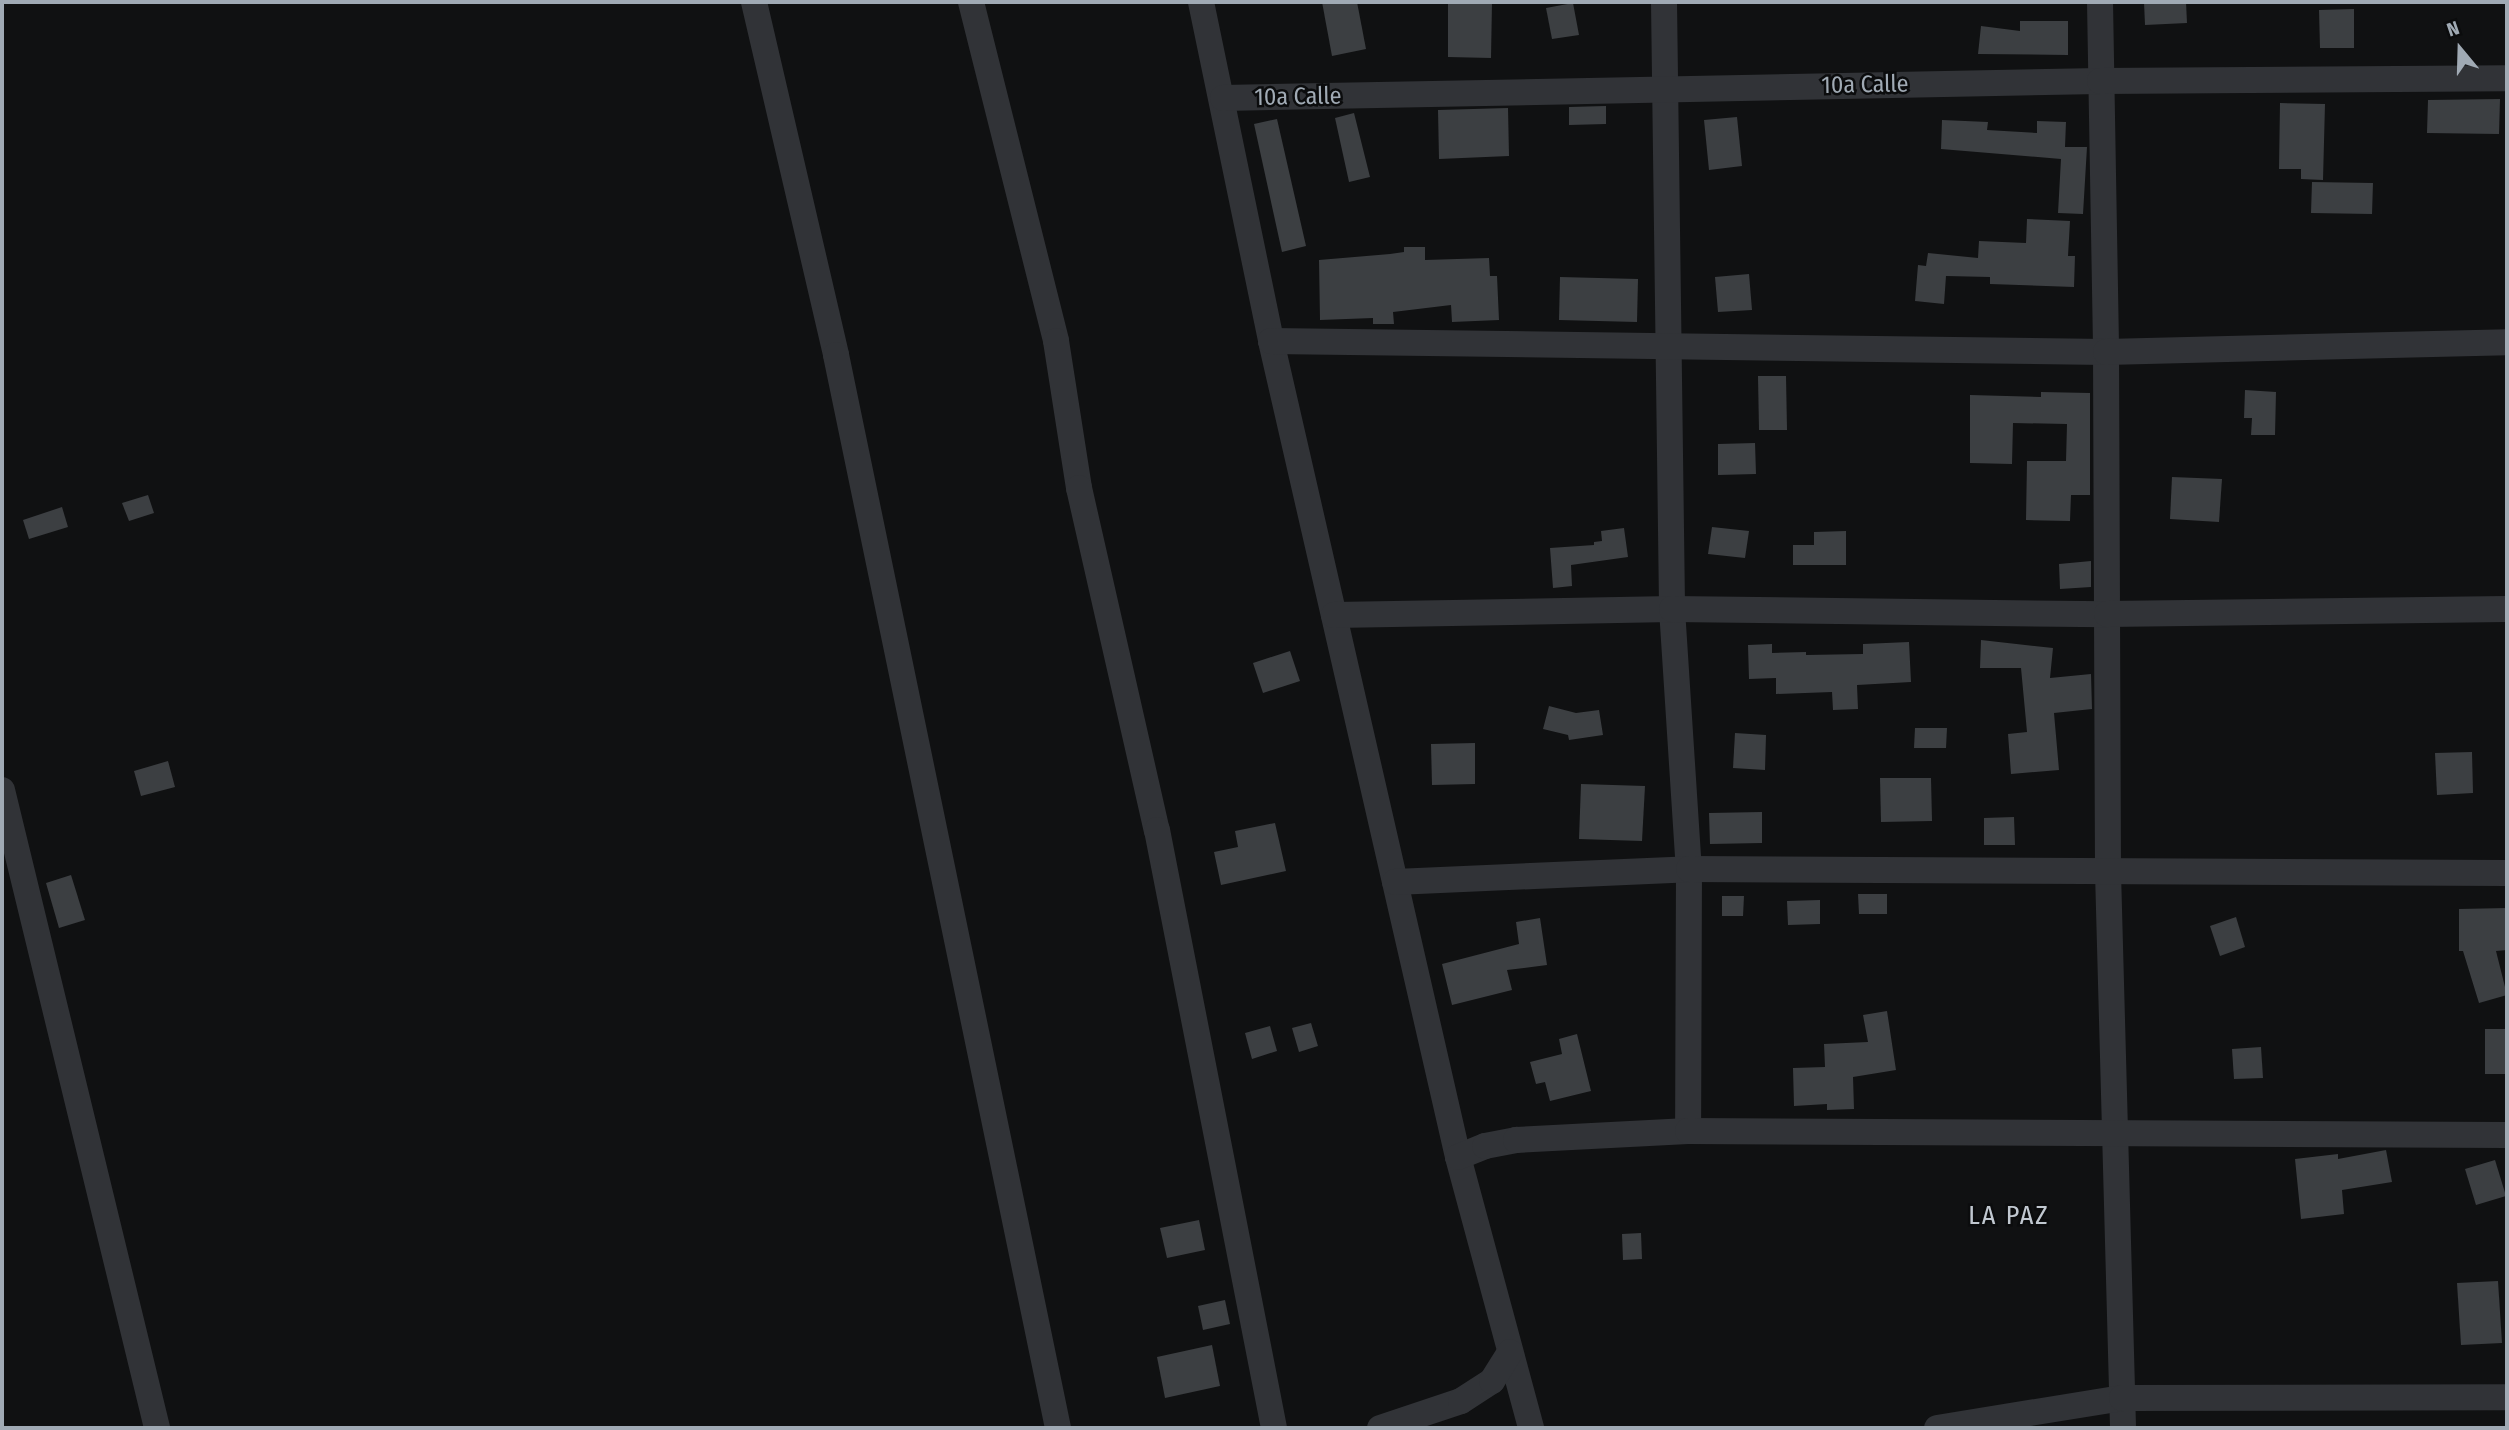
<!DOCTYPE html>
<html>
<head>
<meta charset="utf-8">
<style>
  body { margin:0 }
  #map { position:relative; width:2509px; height:1430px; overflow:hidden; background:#101112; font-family:"Fira Sans Condensed",sans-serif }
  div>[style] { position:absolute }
  .building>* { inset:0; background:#3c3f42 }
  .street>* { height:26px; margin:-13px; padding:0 13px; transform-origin:13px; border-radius:13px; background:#313337 }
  span { translate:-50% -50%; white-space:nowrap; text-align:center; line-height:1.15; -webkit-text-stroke:5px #0b0c0d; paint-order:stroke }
  .street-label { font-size:24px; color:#a0aab4 }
  .neighbourhood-label { font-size:26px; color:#c1c8d0; letter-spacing:2px }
  .frame { position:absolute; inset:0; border:4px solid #a0aab4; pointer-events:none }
  .north { position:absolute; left:2425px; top:14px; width:70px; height:70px; -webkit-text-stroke:5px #0b0c0d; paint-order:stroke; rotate:341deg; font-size:19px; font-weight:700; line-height:28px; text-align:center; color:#a0aab4 }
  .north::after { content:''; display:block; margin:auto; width:24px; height:32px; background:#a0aab4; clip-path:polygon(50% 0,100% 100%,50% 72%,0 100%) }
</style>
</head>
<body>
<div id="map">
  <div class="building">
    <i style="clip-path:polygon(1322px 2px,1357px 2px,1366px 49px,1332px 56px)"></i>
    <i style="clip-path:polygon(1448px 2px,1492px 2px,1491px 58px,1448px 57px)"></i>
    <i style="clip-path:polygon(2144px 2px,2186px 2px,2187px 23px,2145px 25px)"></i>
    <i style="clip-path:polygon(1573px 3px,1579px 35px,1552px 39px,1546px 8px)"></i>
    <i style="clip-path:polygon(2354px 9px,2354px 48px,2320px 48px,2319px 10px)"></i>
    <i style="clip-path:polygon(2020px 21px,2068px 21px,2068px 55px,1978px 54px,1981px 26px,2020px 31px)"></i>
    <i style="clip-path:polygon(2500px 99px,2499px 134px,2427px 133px,2428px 100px)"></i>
    <i style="clip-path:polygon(2280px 103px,2325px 104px,2323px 180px,2301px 179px,2301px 169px,2279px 169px)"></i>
    <i style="clip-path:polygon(1606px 106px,1606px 124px,1569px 125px,1569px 107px)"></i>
    <i style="clip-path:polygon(1508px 108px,1509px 156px,1439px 159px,1438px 110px)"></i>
    <i style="clip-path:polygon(1354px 113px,1370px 177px,1349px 182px,1335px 118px)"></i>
    <i style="clip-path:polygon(1737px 117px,1742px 166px,1709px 170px,1704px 120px)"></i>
    <i style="clip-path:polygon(1277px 119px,1306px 246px,1282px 252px,1254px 124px)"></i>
    <i style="clip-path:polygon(1942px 120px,1988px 122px,1987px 130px,2037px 133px,2037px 121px,2066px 122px,2065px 147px,2087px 147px,2083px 214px,2058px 213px,2061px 159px,1941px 149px)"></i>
    <i style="clip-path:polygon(2312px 182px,2373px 183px,2372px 214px,2311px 213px)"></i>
    <i style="clip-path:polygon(2027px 219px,2070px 221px,2068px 256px,2075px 256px,2074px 287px,1990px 284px,1990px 277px,1946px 276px,1944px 304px,1915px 301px,1918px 265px,1926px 266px,1928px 253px,1978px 258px,1979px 241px,2026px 243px)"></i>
    <i style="clip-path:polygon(1404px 247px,1425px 247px,1425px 260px,1489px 258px,1490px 276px,1497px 276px,1499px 320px,1452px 322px,1451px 305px,1393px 312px,1394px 324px,1373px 324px,1373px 318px,1320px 320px,1319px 260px,1390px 254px,1404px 252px)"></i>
    <i style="clip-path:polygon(1749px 274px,1752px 310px,1718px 312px,1715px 277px)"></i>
    <i style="clip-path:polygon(1560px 277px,1638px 279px,1637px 322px,1559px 320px)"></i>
    <i style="clip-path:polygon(1758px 376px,1786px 376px,1787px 430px,1759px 430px)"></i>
    <i style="clip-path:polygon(2245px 390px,2276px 392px,2275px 435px,2251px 435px,2252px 418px,2244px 418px)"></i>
    <i style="clip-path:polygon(2041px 392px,2090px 393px,2090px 495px,2071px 495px,2070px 521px,2026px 520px,2027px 461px,2066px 461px,2067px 424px,2013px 423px,2012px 464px,1970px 463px,1970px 395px,2041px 397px)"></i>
    <i style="clip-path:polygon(1755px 443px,1756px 474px,1718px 475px,1718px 444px)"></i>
    <i style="clip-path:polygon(2172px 477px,2222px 479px,2219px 522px,2170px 519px)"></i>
    <i style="clip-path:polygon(148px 495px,154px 513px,129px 521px,122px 503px)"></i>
    <i style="clip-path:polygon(62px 507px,68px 527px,29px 539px,23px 520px)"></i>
    <i style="clip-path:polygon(1712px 527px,1749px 531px,1745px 558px,1708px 554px)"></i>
    <i style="clip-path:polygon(1624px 528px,1628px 557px,1571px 565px,1572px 586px,1553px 588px,1550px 548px,1594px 545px,1594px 542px,1602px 541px,1601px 531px)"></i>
    <i style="clip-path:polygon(1846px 531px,1846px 565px,1793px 565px,1793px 545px,1814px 545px,1814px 532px)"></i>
    <i style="clip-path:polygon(2091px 561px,2091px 587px,2060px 589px,2059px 564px)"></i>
    <i style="clip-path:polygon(1981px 640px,2053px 648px,2050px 678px,2091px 674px,2092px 709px,2054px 713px,2059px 770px,2011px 774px,2008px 734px,2027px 732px,2021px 668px,1980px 668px)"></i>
    <i style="clip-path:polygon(1909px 642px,1911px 682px,1857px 685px,1858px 709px,1833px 710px,1832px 692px,1776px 694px,1776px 678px,1749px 679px,1748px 645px,1772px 644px,1772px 653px,1806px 652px,1806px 655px,1863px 654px,1863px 644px)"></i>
    <i style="clip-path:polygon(1290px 651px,1300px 681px,1263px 693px,1253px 663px)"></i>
    <i style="clip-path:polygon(1549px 706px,1576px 713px,1599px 710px,1603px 735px,1569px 740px,1568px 735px,1543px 729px)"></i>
    <i style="clip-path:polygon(1915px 728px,1947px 728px,1946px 748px,1914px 748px)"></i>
    <i style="clip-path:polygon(1735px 733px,1766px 735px,1765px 770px,1733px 768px)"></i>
    <i style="clip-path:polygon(1475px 743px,1475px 784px,1432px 785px,1431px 744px)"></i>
    <i style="clip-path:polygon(2472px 752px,2473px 793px,2437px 795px,2435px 753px)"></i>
    <i style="clip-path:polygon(168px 761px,175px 787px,141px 796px,134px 771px)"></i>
    <i style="clip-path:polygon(1880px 778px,1931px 778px,1932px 821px,1881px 822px)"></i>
    <i style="clip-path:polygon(1581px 784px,1645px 786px,1642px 841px,1579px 839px)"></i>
    <i style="clip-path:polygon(1762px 812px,1762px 843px,1710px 844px,1709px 813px)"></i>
    <i style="clip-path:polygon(2014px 817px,2015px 845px,1984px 845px,1984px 818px)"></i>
    <i style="clip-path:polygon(1275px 823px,1286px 871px,1221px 885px,1214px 852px,1238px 847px,1235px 831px)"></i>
    <i style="clip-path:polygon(71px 875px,85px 920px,59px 928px,46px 883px)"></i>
    <i style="clip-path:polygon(1858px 894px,1887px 894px,1887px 914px,1859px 914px)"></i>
    <i style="clip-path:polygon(1722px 896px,1744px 896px,1743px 916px,1722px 916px)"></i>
    <i style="clip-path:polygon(1820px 900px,1820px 924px,1788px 925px,1787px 901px)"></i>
    <i style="clip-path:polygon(2507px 908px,2507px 950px,2496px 951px,2507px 995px,2479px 1003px,2463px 951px,2459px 951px,2459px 909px)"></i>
    <i style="clip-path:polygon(2236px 917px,2245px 947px,2220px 956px,2210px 926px)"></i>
    <i style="clip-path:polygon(1540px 918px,1547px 965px,1507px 970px,1512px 990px,1452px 1005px,1442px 964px,1519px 944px,1516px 922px)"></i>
    <i style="clip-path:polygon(1887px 1011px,1896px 1070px,1853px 1077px,1854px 1109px,1827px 1110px,1827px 1104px,1794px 1106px,1793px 1068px,1825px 1067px,1824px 1044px,1868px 1042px,1863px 1015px)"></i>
    <i style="clip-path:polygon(1311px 1023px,1318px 1046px,1299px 1052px,1292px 1028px)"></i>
    <i style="clip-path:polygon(1270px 1026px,1277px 1051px,1252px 1059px,1245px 1033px)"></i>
    <i style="clip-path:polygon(2485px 1029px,2507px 1029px,2507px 1074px,2485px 1074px)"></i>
    <i style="clip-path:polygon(1577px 1034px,1591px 1091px,1550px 1101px,1545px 1082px,1536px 1084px,1530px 1062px,1562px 1054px,1559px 1039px)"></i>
    <i style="clip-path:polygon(2261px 1047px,2263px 1078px,2234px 1079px,2232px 1049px)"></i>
    <i style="clip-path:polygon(2386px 1150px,2392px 1182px,2342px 1190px,2344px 1214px,2301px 1219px,2295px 1159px,2338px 1154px,2338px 1159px)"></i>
    <i style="clip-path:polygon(2495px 1160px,2506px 1196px,2476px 1205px,2465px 1169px)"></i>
    <i style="clip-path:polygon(1199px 1220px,1205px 1250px,1167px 1258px,1160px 1228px)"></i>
    <i style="clip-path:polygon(1641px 1233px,1642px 1259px,1623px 1260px,1622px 1234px)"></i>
    <i style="clip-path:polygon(2498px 1281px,2502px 1343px,2461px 1345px,2457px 1283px)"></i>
    <i style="clip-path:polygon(1225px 1300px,1230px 1324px,1203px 1330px,1198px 1306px)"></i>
    <i style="clip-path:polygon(1212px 1345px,1220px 1386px,1165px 1398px,1157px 1357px)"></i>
  </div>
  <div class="street">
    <i style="left:754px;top:2px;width:362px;rotate:76.9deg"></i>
    <i style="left:836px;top:355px;width:1096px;rotate:78.31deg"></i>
    <i style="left:971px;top:2px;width:349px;rotate:75.9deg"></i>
    <i style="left:1056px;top:341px;width:149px;rotate:81.1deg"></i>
    <i style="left:1079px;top:488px;width:351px;rotate:77.2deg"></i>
    <i style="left:1157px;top:830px;width:609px;rotate:78.93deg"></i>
    <i style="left:1201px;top:2px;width:346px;rotate:78.3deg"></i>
    <i style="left:1271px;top:341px;width:837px;rotate:77.09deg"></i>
    <i style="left:1458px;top:1157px;width:281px;rotate:74.9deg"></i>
    <i style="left:1664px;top:2px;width:607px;rotate:89.24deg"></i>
    <i style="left:1672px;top:609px;width:261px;rotate:86.3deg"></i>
    <i style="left:1689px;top:869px;width:262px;rotate:90.2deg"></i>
    <i style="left:2100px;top:2px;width:350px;rotate:89deg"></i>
    <i style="left:2106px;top:352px;width:520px;rotate:89.78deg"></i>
    <i style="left:2108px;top:872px;width:556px;rotate:88.45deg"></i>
    <i style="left:1223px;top:98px;width:877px;rotate:-1.11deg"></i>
    <i style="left:2100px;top:81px;width:407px;rotate:-0.4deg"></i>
    <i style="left:1271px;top:341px;width:835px;rotate:0.75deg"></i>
    <i style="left:2106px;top:352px;width:401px;rotate:-1.4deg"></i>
    <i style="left:1334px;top:615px;width:338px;rotate:-1deg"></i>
    <i style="left:1672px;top:609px;width:435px;rotate:0.7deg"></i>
    <i style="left:2107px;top:614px;width:400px;rotate:-0.7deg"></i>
    <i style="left:2px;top:790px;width:657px;rotate:76.34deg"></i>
    <i style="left:1395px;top:882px;width:294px;rotate:-2.5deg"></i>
    <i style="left:1689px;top:869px;width:818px;rotate:0.28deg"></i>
    <i style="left:1458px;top:1157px;width:29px;rotate:-22deg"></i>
    <i style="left:1485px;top:1146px;width:32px;rotate:-11deg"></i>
    <i style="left:1516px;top:1140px;width:172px;rotate:-3deg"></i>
    <i style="left:1688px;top:1131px;width:819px;rotate:0.28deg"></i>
    <i style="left:1380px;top:1428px;width:85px;rotate:-18.4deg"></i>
    <i style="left:1461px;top:1401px;width:37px;rotate:-33deg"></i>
    <i style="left:1492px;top:1381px;width:34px;rotate:-58deg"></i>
    <i style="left:1937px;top:1428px;width:187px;rotate:-9.2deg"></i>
    <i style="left:2122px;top:1398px;width:385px;rotate:-0.1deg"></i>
  </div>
  <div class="street-label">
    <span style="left:1865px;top:85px;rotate:-1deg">10a Calle</span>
    <span style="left:1298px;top:97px;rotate:-1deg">10a Calle</span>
  </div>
  <div class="neighbourhood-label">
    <span style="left:2009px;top:1216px">LA PAZ</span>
  </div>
  <div class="frame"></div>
  <div class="north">N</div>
</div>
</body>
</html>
